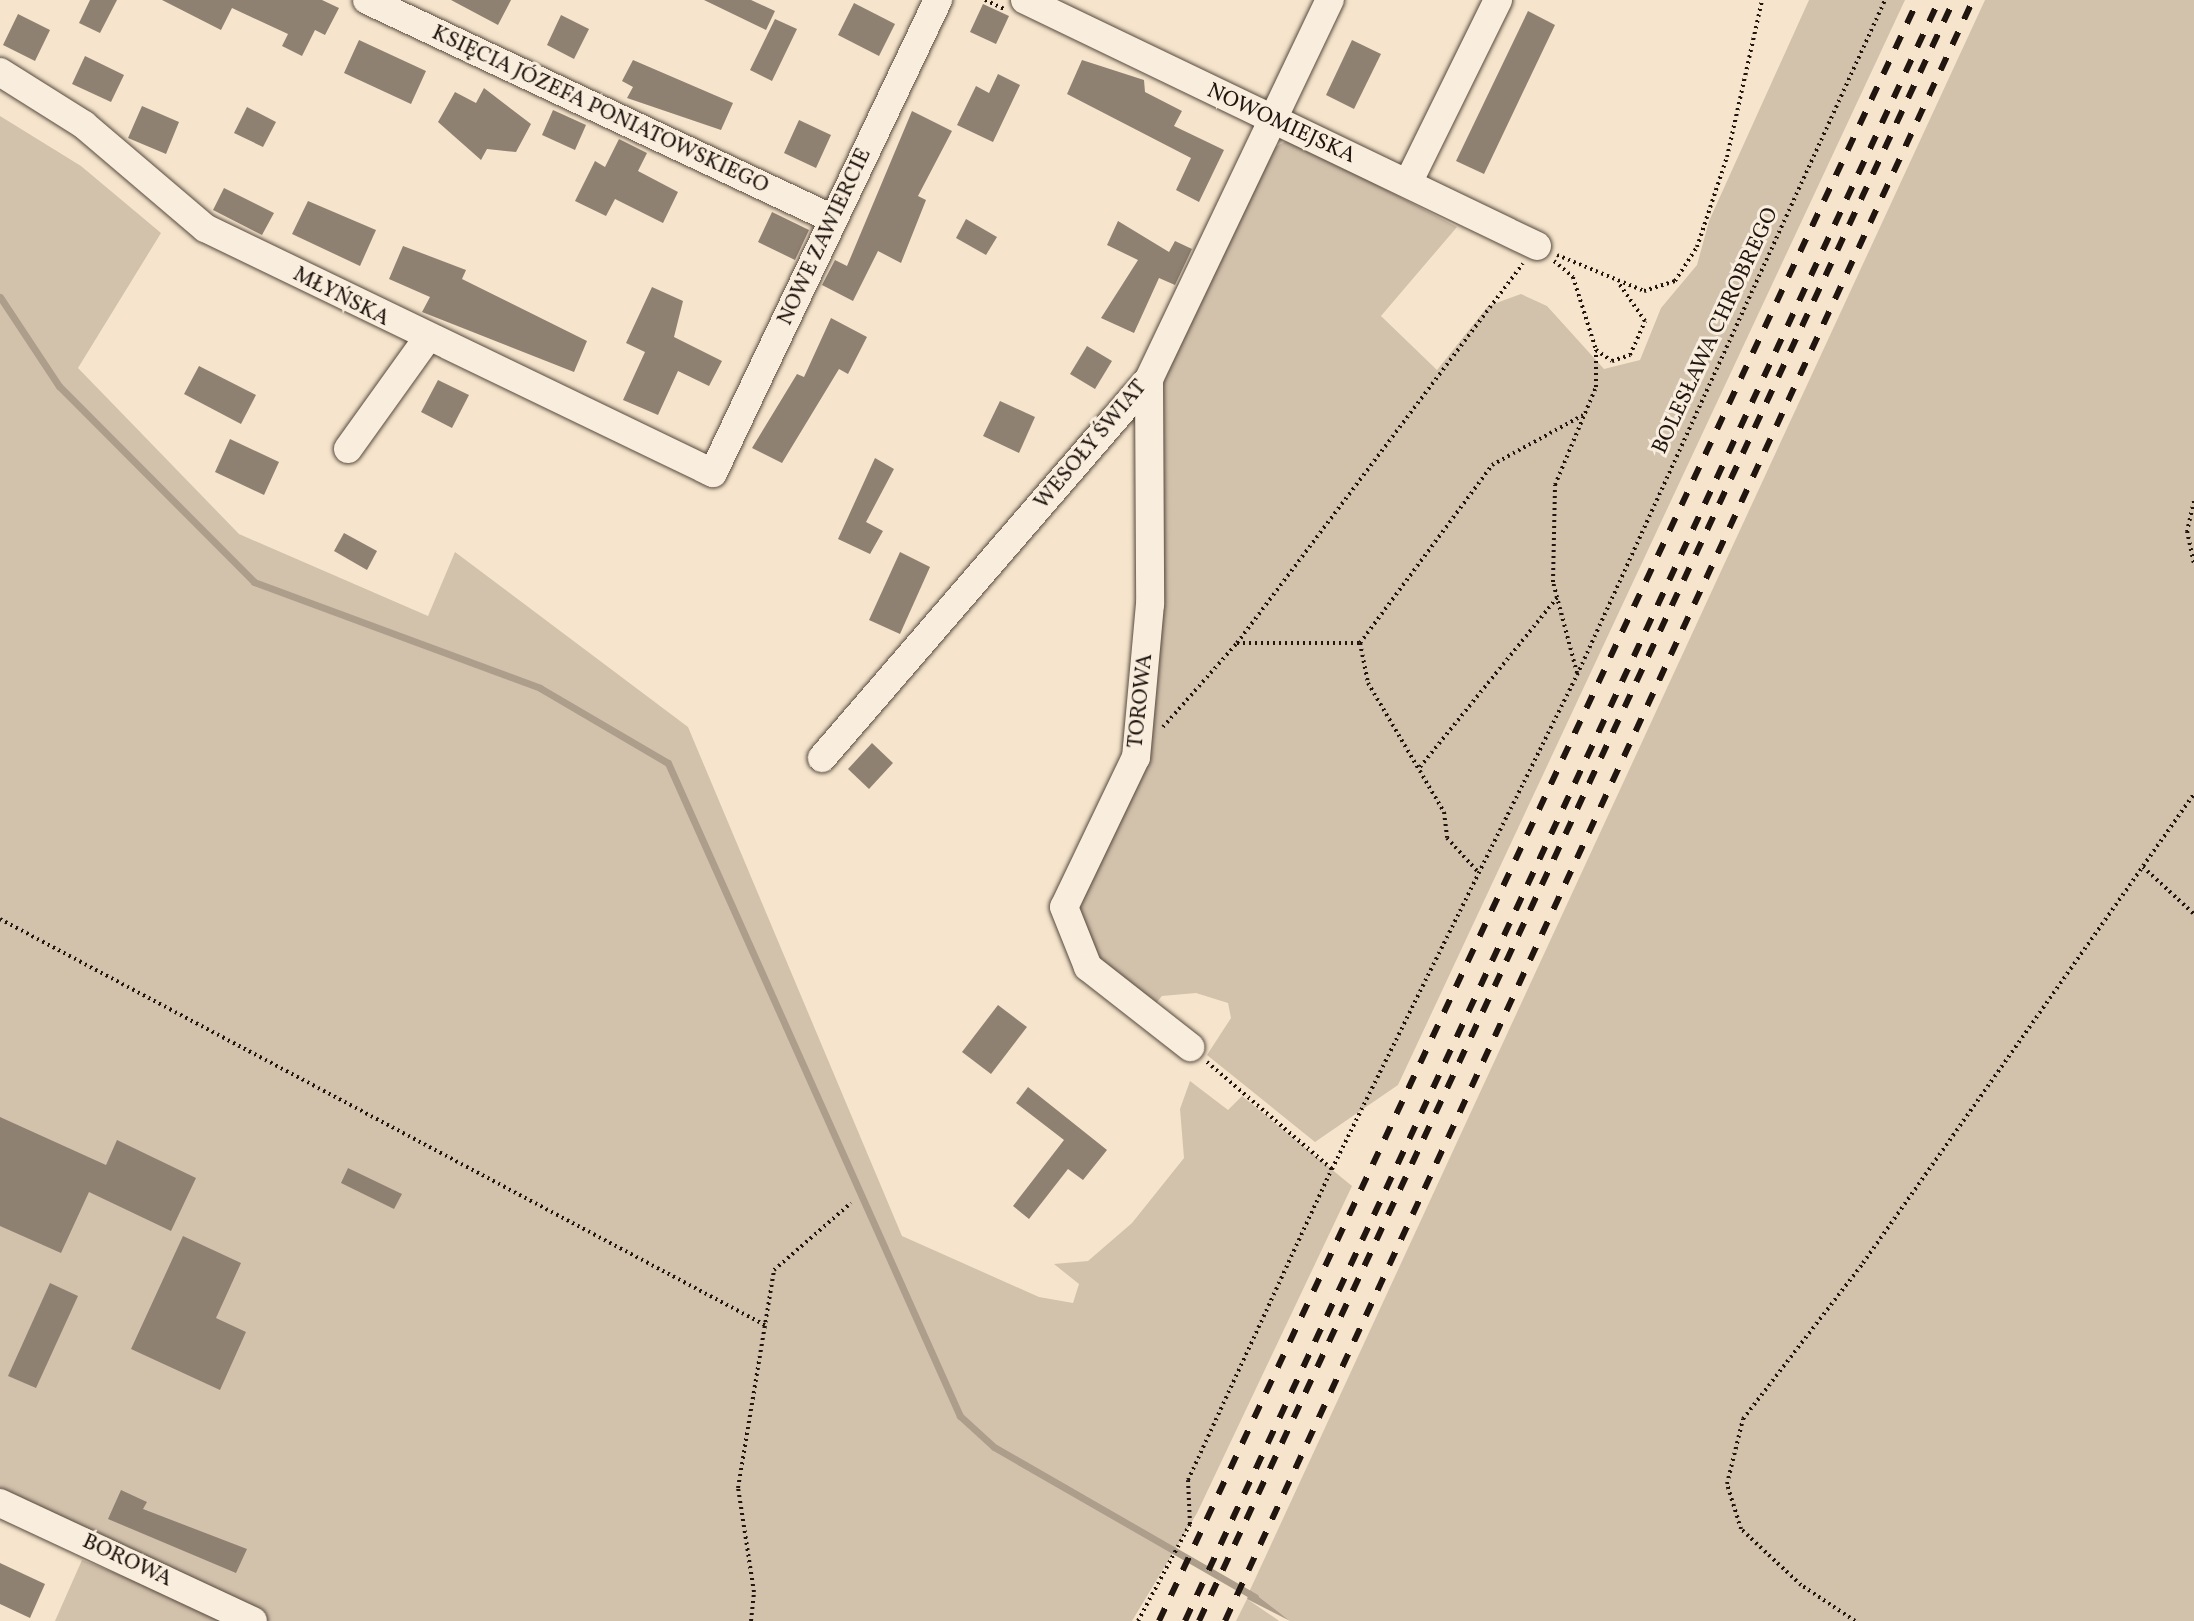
<!DOCTYPE html>
<html>
<head>
<meta charset="utf-8">
<style>
  body { margin:0 }
  #map { position:relative; width:2194px; height:1621px; overflow:hidden; background:#f6e5cc; font-family:Vollkorn,serif }
  div>[style] { position:absolute }
  .green>* { inset:0; background:#d2c2ac }
  .water>* { inset:0; background:#ad9e8c }
  .stream>* { height:7px; margin:-3.5px; padding:0 3.5px; transform-origin:3.5px; border-radius:3.5px; background:#ad9e8c }
  .building>* { inset:0; background:#8f8171 }
  .path>* { height:4px; margin-top:-2px; transform-origin:0; background:repeating-linear-gradient(90deg,#20150f 0 2px,transparent 0 6px) }
  .roads { filter:drop-shadow(0 0 2px #56493e) drop-shadow(0 0 2px #56493e) }
  .minor>* { height:28px; margin:-14px; padding:0 14px; transform-origin:14px; border-radius:14px; background:#f9eede }
  .rail>* { height:6px; margin-top:-3px; transform-origin:0; background:repeating-linear-gradient(90deg,#20150f 0 14px,transparent 0 28px) }
  span { translate:-50% -50%; white-space:nowrap; text-align:center; line-height:1.15; -webkit-text-stroke:6px #f9eede; paint-order:stroke }
  .street-label { font-size:22px; color:#20150f }
</style>
</head>
<body>
<div id="map">
  <div class="green">
    <i style="clip-path:polygon(1809px 0,1905px 0,1398px 1085px,1315px 1142px,1207px 1055px,1231px 1018px,1228px 1003px,1196px 993px,1162px 996px,1152px 1008px,1107px 975px,1075px 907px,1149px 751px,1160px 618px,1155px 427px,1165px 371px,1270px 150px,1290px 139px,1457px 227px,1381px 316px,1437px 370px,1488px 306px,1521px 294px,1547px 306px,1604px 369px,1640px 360px,1661px 308px,1697px 265px,1709px 221px)"></i>
    <i style="clip-path:polygon(1985px 0,2194px 0,2194px 1621px,1290px 1621px,1250px 1590px)"></i>
    <i style="clip-path:polygon(0 116px,81px 166px,161px 233px,78px 368px,239px 534px,428px 616px,455px 552px,688px 727px,902px 1236px,1039px 1297px,1073px 1303px,1079px 1284px,1054px 1264px,1088px 1261px,1132px 1223px,1184px 1158px,1180px 1109px,1190px 1081px,1228px 1110px,1242px 1096px,1352px 1186px,1197px 1513px,1132px 1621px,264px 1621px,0 1494px)"></i>
    <i style="clip-path:polygon(82px 1560px,191px 1603px,226px 1621px,55px 1621px)"></i>
    <i style="clip-path:polygon(1247px 1599px,1275px 1618px,1279px 1621px,1236px 1621px)"></i>
  </div>
  <div class="water">
    <i style="clip-path:polygon(1250px 1590px,1276px 1610px,1290px 1621px,1247px 1599px)"></i>
  </div>
  <div class="stream">
    <i style="left:0;top:297px;width:107px;rotate:56.5deg"></i>
    <i style="left:59px;top:386px;width:276px;rotate:45.1deg"></i>
    <i style="left:254px;top:582px;width:305px;rotate:20.3deg"></i>
    <i style="left:540px;top:688px;width:148px;rotate:30.4deg"></i>
    <i style="left:668px;top:763px;width:715px;rotate:65.91deg"></i>
    <i style="left:960px;top:1416px;width:46px;rotate:42.4deg"></i>
    <i style="left:994px;top:1447px;width:301px;rotate:29.9deg"></i>
  </div>
  <div class="building">
    <i style="clip-path:polygon(90px 0,117px 0,100px 33px,79px 23px)"></i>
    <i style="clip-path:polygon(162px 0,322px 0,339px 8px,325px 35px,315px 30px,302px 56px,282px 46px,288px 34px,232px 8px,221px 30px)"></i>
    <i style="clip-path:polygon(451px 0,511px 0,498px 25px)"></i>
    <i style="clip-path:polygon(704px 0,751px 0,775px 11px,766px 30px)"></i>
    <i style="clip-path:polygon(854px 3px,895px 24px,879px 56px,838px 35px)"></i>
    <i style="clip-path:polygon(983px 4px,1009px 16px,996px 44px,970px 32px)"></i>
    <i style="clip-path:polygon(1528px 11px,1555px 25px,1484px 174px,1456px 161px)"></i>
    <i style="clip-path:polygon(18px 14px,50px 30px,35px 61px,3px 45px)"></i>
    <i style="clip-path:polygon(561px 15px,589px 29px,574px 59px,547px 45px)"></i>
    <i style="clip-path:polygon(775px 19px,797px 29px,772px 81px,750px 70px)"></i>
    <i style="clip-path:polygon(359px 40px,426px 71px,411px 104px,344px 73px)"></i>
    <i style="clip-path:polygon(1352px 40px,1381px 54px,1354px 109px,1326px 95px)"></i>
    <i style="clip-path:polygon(85px 56px,124px 75px,111px 102px,72px 84px)"></i>
    <i style="clip-path:polygon(633px 60px,733px 103px,721px 130px,627px 98px,633px 87px,622px 81px)"></i>
    <i style="clip-path:polygon(1082px 60px,1144px 80px,1145px 92px,1182px 111px,1174px 126px,1224px 150px,1199px 202px,1176px 190px,1191px 158px,1067px 94px)"></i>
    <i style="clip-path:polygon(998px 74px,1020px 85px,993px 142px,957px 125px,976px 86px,989px 93px)"></i>
    <i style="clip-path:polygon(484px 88px,531px 124px,516px 152px,487px 149px,481px 160px,438px 122px,455px 92px,476px 103px)"></i>
    <i style="clip-path:polygon(142px 106px,179px 122px,166px 154px,128px 138px)"></i>
    <i style="clip-path:polygon(247px 107px,276px 122px,263px 147px,234px 133px)"></i>
    <i style="clip-path:polygon(553px 110px,586px 125px,575px 150px,542px 135px)"></i>
    <i style="clip-path:polygon(912px 111px,952px 131px,918px 196px,926px 200px,901px 263px,878px 251px,853px 301px,822px 285px,835px 260px,847px 266px)"></i>
    <i style="clip-path:polygon(799px 120px,831px 135px,816px 168px,784px 153px)"></i>
    <i style="clip-path:polygon(619px 139px,647px 153px,638px 171px,678px 192px,663px 223px,615px 199px,606px 216px,575px 201px,595px 161px,605px 167px)"></i>
    <i style="clip-path:polygon(224px 188px,274px 213px,262px 235px,213px 210px)"></i>
    <i style="clip-path:polygon(308px 201px,376px 230px,360px 266px,292px 234px)"></i>
    <i style="clip-path:polygon(772px 212px,809px 230px,795px 260px,758px 242px)"></i>
    <i style="clip-path:polygon(966px 219px,997px 237px,986px 255px,956px 238px)"></i>
    <i style="clip-path:polygon(1118px 221px,1169px 252px,1175px 241px,1192px 249px,1175px 285px,1159px 278px,1134px 333px,1101px 318px,1138px 260px,1107px 245px)"></i>
    <i style="clip-path:polygon(403px 246px,466px 270px,462px 279px,587px 341px,574px 372px,422px 312px,430px 297px,389px 279px)"></i>
    <i style="clip-path:polygon(652px 287px,683px 301px,674px 337px,722px 361px,709px 386px,678px 371px,658px 415px,623px 400px,645px 352px,626px 343px)"></i>
    <i style="clip-path:polygon(831px 318px,867px 337px,848px 374px,839px 369px,782px 463px,752px 448px,797px 374px,804px 377px)"></i>
    <i style="clip-path:polygon(1087px 346px,1112px 361px,1095px 389px,1070px 374px)"></i>
    <i style="clip-path:polygon(199px 366px,256px 395px,241px 424px,184px 394px)"></i>
    <i style="clip-path:polygon(438px 380px,469px 395px,452px 428px,421px 412px)"></i>
    <i style="clip-path:polygon(1000px 401px,1035px 417px,1019px 453px,983px 436px)"></i>
    <i style="clip-path:polygon(230px 439px,279px 462px,264px 495px,215px 472px)"></i>
    <i style="clip-path:polygon(875px 458px,894px 469px,866px 522px,883px 531px,870px 554px,838px 539px)"></i>
    <i style="clip-path:polygon(344px 533px,377px 551px,367px 570px,334px 551px)"></i>
    <i style="clip-path:polygon(900px 552px,930px 567px,900px 634px,869px 620px)"></i>
    <i style="clip-path:polygon(872px 743px,893px 763px,869px 789px,848px 769px)"></i>
    <i style="clip-path:polygon(998px 1005px,1027px 1027px,991px 1074px,962px 1052px)"></i>
    <i style="clip-path:polygon(1028px 1087px,1107px 1150px,1083px 1180px,1068px 1169px,1029px 1219px,1013px 1206px,1064px 1140px,1016px 1103px)"></i>
    <i style="clip-path:polygon(0 1117px,106px 1165px,117px 1140px,196px 1178px,171px 1231px,89px 1192px,61px 1253px,0 1226px)"></i>
    <i style="clip-path:polygon(348px 1168px,402px 1194px,394px 1209px,341px 1183px)"></i>
    <i style="clip-path:polygon(183px 1236px,241px 1263px,216px 1318px,246px 1332px,220px 1390px,131px 1349px)"></i>
    <i style="clip-path:polygon(50px 1283px,78px 1296px,36px 1388px,8px 1376px)"></i>
    <i style="clip-path:polygon(121px 1490px,147px 1502px,143px 1509px,247px 1549px,236px 1573px,108px 1519px)"></i>
    <i style="clip-path:polygon(0 1563px,45px 1584px,30px 1618px,0 1604px)"></i>
  </div>
  <div class="path">
    <i style="left:985px;top:0;width:21px;rotate:25deg"></i>
    <i style="left:1557px;top:255px;width:94px;rotate:22.5deg"></i>
    <i style="left:1644px;top:291px;width:33px;rotate:-18deg"></i>
    <i style="left:1675px;top:281px;width:40px;rotate:-57.1deg"></i>
    <i style="left:1697px;top:247px;width:95px;rotate:-71.6deg"></i>
    <i style="left:1727px;top:157px;width:161px;rotate:-77.4deg"></i>
    <i style="left:1554px;top:261px;width:25px;rotate:40deg"></i>
    <i style="left:1573px;top:277px;width:77px;rotate:72.5deg"></i>
    <i style="left:1596px;top:350px;width:19px;rotate:35deg"></i>
    <i style="left:1612px;top:361px;width:19px;rotate:-18deg"></i>
    <i style="left:1630px;top:355px;width:37px;rotate:-66deg"></i>
    <i style="left:1645px;top:321px;width:47px;rotate:-124.7deg"></i>
    <i style="left:2194px;top:501px;width:31px;rotate:103deg"></i>
    <i style="left:2187px;top:531px;width:33px;rotate:78deg"></i>
    <i style="left:1237px;top:643px;width:123px"></i>
    <i style="left:1360px;top:643px;width:41px;rotate:78.7deg"></i>
    <i style="left:1368px;top:683px;width:150px;rotate:59.5deg"></i>
    <i style="left:1444px;top:812px;width:26px;rotate:83deg"></i>
    <i style="left:1447px;top:838px;width:47px;rotate:47.6deg"></i>
    <i style="left:1360px;top:643px;width:222px;rotate:-53.4deg"></i>
    <i style="left:1492px;top:465px;width:104px;rotate:-28.8deg"></i>
    <i style="left:1577px;top:673px;width:94px;rotate:-104.8deg"></i>
    <i style="left:1553px;top:582px;width:97px;rotate:-88.8deg"></i>
    <i style="left:1555px;top:485px;width:106px;rotate:-67.3deg"></i>
    <i style="left:1596px;top:387px;width:37px;rotate:-90deg"></i>
    <i style="left:1163px;top:727px;width:112px;rotate:-48.6deg"></i>
    <i style="left:1237px;top:643px;width:475px;rotate:-53deg"></i>
    <i style="left:1420px;top:767px;width:218px;rotate:-51deg"></i>
    <i style="left:2143px;top:867px;width:69px;rotate:42.7deg"></i>
    <i style="left:0;top:919px;width:866px;rotate:27.96deg"></i>
    <i style="left:1207px;top:1062px;width:165px;rotate:40.6deg"></i>
    <i style="left:751px;top:1621px;width:29px;rotate:-84deg"></i>
    <i style="left:754px;top:1592px;width:105px;rotate:-98.7deg"></i>
    <i style="left:738px;top:1488px;width:221px;rotate:-80.6deg"></i>
    <i style="left:774px;top:1270px;width:102px;rotate:-41deg"></i>
    <i style="left:1138px;top:1621px;width:110px;rotate:-61.8deg"></i>
    <i style="left:1190px;top:1524px;width:44px;rotate:-92.6deg"></i>
    <i style="left:1188px;top:1480px;width:343px;rotate:-65.2deg"></i>
    <i style="left:1332px;top:1169px;width:551px;rotate:-63.62deg"></i>
    <i style="left:1577px;top:675px;width:742px;rotate:-65.47deg"></i>
    <i style="left:1855px;top:1621px;width:65px;rotate:-146.3deg"></i>
    <i style="left:1801px;top:1585px;width:82px;rotate:-137deg"></i>
    <i style="left:1741px;top:1529px;width:47px;rotate:-107.3deg"></i>
    <i style="left:1727px;top:1484px;width:67px;rotate:-76.2deg"></i>
    <i style="left:1743px;top:1419px;width:197px;rotate:-52.4deg"></i>
    <i style="left:1863px;top:1263px;width:574px;rotate:-54.79deg"></i>
  </div>
  <div class="roads">
    <div class="minor">
      <i style="left:367px;top:0;width:515px;rotate:25.17deg"></i>
      <i style="left:1025px;top:0;width:568px;rotate:25.66deg"></i>
      <i style="left:0;top:72px;width:99px;rotate:32.2deg"></i>
      <i style="left:84px;top:125px;width:159px;rotate:40.4deg"></i>
      <i style="left:205px;top:228px;width:564px;rotate:25.75deg"></i>
      <i style="left:713px;top:473px;width:524px;rotate:-64.56deg"></i>
      <i style="left:1408px;top:183px;width:204px;rotate:-63.8deg"></i>
      <i style="left:1149px;top:379px;width:225px;rotate:89.7deg"></i>
      <i style="left:1150px;top:604px;width:154px;rotate:95.2deg"></i>
      <i style="left:1136px;top:757px;width:166px;rotate:115.6deg"></i>
      <i style="left:1064px;top:907px;width:65px;rotate:68.2deg"></i>
      <i style="left:1088px;top:967px;width:130px;rotate:38.1deg"></i>
      <i style="left:348px;top:449px;width:134px;rotate:-54.4deg"></i>
      <i style="left:822px;top:758px;width:501px;rotate:-49.21deg"></i>
      <i style="left:1149px;top:379px;width:420px;rotate:-64.5deg"></i>
      <i style="left:0;top:1503px;width:279px;rotate:25deg"></i>
    </div>
  </div>
  <div class="rail">
    <i style="left:1159px;top:1621px;width:1790px;rotate:-64.91deg"></i>
    <i style="left:1185px;top:1621px;width:1788px;rotate:-65.05deg"></i>
    <i style="left:1199px;top:1621px;width:1788px;rotate:-65.03deg"></i>
    <i style="left:1225px;top:1621px;width:1785px;rotate:-65.23deg"></i>
  </div>
  <div class="street-label">
    <span style="left:600px;top:110px;rotate:25deg">KSIĘCIA JÓZEFA PONIATOWSKIEGO</span>
    <span style="left:1281px;top:124px;rotate:25deg">NOWOMIEJSKA</span>
    <span style="left:825px;top:237px;rotate:-65deg">NOWE ZAWIERCIE</span>
    <span style="left:341px;top:297px;rotate:27deg">MŁYŃSKA</span>
    <span style="left:1716px;top:331px;rotate:-65deg">BOLESŁAWA CHROBREGO</span>
    <span style="left:1091px;top:445px;rotate:-50deg">WESOŁY ŚWIAT</span>
    <span style="left:1141px;top:701px;rotate:-84deg">TOROWA</span>
    <span style="left:127px;top:1561px;rotate:25deg">BOROWA</span>
  </div>
</div>
</body>
</html>
